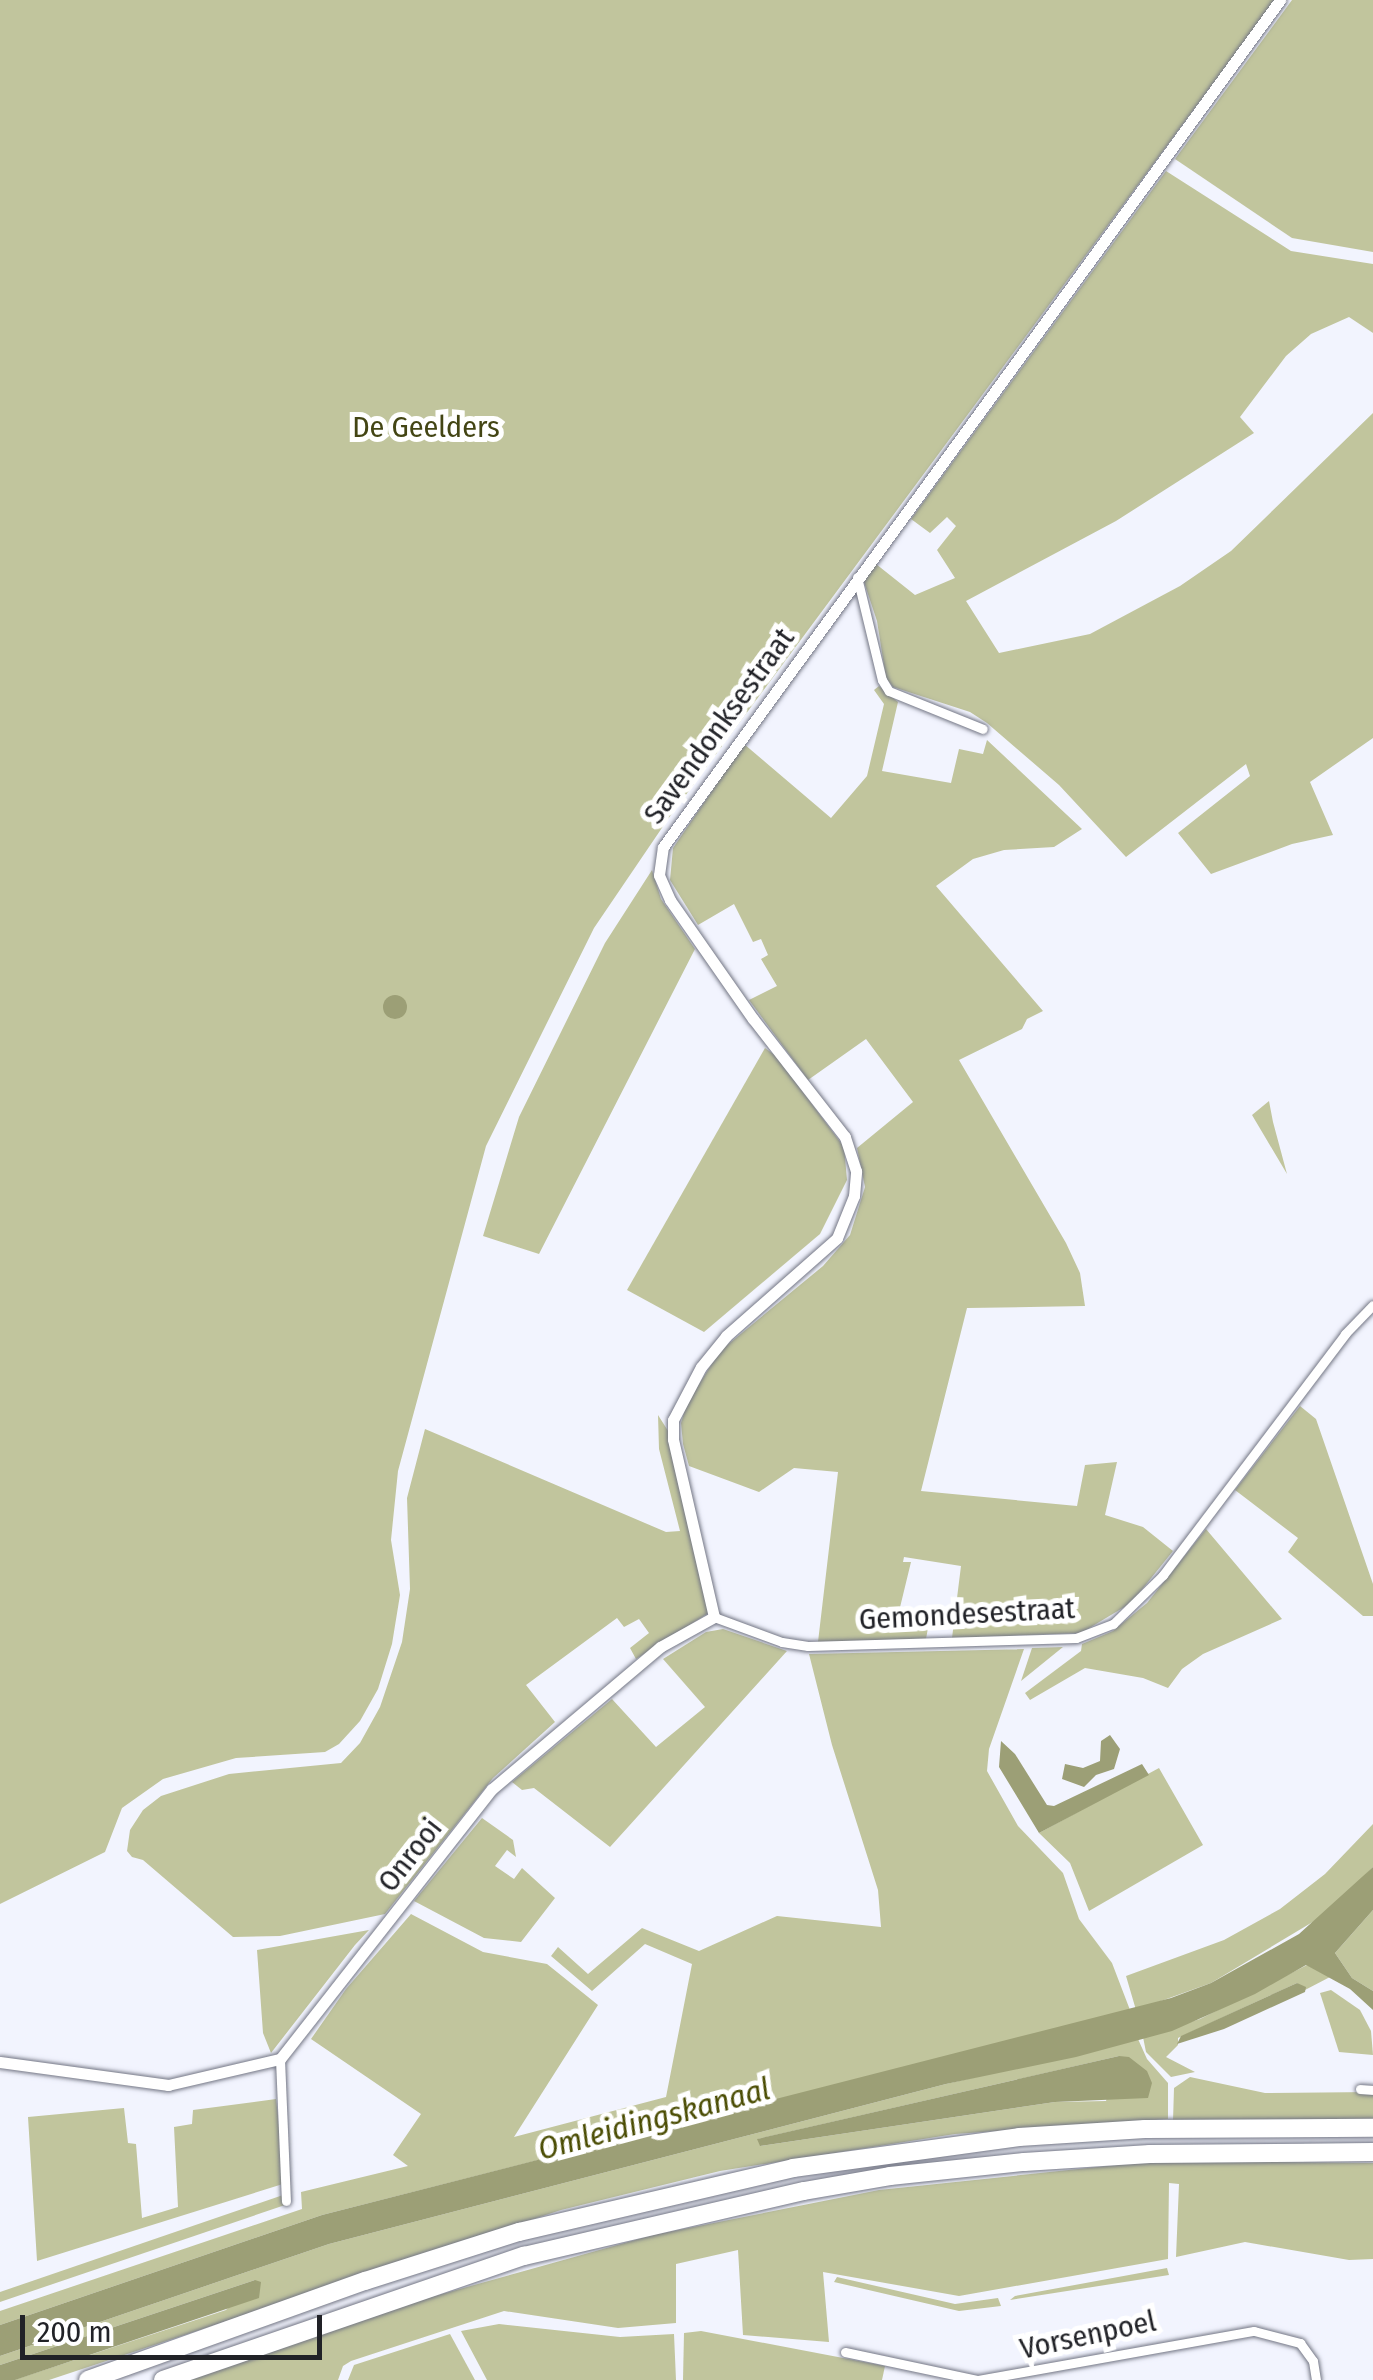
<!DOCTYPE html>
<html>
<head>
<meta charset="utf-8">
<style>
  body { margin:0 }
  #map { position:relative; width:1373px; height:2380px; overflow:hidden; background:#f2f4fe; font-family:"Fira Sans Condensed",sans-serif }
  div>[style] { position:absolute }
  .green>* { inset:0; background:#c1c59d }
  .water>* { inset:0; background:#9c9f76 }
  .round { border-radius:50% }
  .roads { filter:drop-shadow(0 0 2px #737684) drop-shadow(0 0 2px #737684) }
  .minor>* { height:9px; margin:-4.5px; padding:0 4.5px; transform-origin:4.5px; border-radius:4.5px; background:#fff }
  .tertiary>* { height:11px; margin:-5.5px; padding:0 5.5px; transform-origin:5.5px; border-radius:5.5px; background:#fff }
  .motorway>* { height:18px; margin:-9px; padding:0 9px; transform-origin:9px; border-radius:9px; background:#fff }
  span { translate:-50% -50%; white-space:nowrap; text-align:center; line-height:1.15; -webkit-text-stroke:10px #fff; paint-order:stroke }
  .park-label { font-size:30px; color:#434514 }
  .street-label { font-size:30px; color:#212227 }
  .water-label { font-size:32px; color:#4b4d04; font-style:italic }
  .scale { position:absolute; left:20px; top:2315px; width:302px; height:45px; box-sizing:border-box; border:5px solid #212227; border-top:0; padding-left:12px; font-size:30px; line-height:35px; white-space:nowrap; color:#212227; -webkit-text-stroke:8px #fff; paint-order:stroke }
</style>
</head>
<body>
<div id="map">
  <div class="green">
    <i style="clip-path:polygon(0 0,1275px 0,668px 819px,594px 928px,486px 1146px,398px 1471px,391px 1540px,400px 1595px,392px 1644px,378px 1689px,360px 1721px,339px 1744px,325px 1752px,236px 1758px,163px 1779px,122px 1808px,105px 1852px,0 1904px)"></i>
    <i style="clip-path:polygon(1292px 0,1373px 0,1373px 252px,1292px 238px,1175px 159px)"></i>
    <i style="clip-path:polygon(1166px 171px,1291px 251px,1373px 264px,1373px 333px,1349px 317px,1311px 334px,1286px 356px,1240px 417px,1254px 433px,1116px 521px,966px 601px,999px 653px,1090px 634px,1180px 586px,1231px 551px,1373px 413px,1373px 738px,1310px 782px,1333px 835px,1292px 844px,1211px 874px,1178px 833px,1250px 776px,1246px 764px,1126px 857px,1059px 785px,987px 723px,970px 712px,893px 687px,886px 678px,877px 621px,864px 582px,876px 564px,915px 595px,955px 578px,937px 550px,956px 526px,947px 517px,930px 533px,911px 519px)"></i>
    <i style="clip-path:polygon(879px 686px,898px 702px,882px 771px,951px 783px,959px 749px,983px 754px,987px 740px,1082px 829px,1054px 847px,1004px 850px,973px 859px,936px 886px,1043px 1011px,1027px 1019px,1022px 1029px,959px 1060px,1066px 1243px,1080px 1273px,1085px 1306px,967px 1308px,921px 1491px,1077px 1506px,1085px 1465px,1117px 1462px,1105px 1515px,1143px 1527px,1173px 1551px,1131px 1603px,1081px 1633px,952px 1638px,961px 1566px,904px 1557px,903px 1562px,911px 1562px,895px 1628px,928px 1628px,926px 1639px,818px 1642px,838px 1472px,794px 1468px,759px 1492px,689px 1466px,683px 1444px,681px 1423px,687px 1403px,720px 1351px,823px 1266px,850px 1235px,865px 1187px,857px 1148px,913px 1102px,866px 1039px,808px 1080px,749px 1000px,777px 986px,761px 959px,768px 955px,761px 939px,753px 942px,734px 904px,698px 925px,670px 880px,673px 848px,744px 744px,831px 818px,867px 776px,884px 704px,874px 690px)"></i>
    <i style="clip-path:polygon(652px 870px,661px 899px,695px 949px,539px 1254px,483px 1236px,519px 1117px,605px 943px)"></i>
    <i style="clip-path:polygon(765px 1048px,776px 1056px,844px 1147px,847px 1180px,820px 1234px,704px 1332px,627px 1290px)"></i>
    <i style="clip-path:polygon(1269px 1101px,1273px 1122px,1287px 1174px,1252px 1115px)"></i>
    <i style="clip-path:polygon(1300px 1406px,1316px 1419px,1373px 1584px,1373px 1616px,1363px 1616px,1288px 1552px,1298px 1538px,1235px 1490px)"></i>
    <i style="clip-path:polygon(658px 1415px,670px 1434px,710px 1612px,636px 1659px,630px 1648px,649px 1633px,639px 1619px,624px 1627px,617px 1618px,526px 1685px,555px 1722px,493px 1778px,385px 1914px,280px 1936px,233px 1937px,143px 1860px,132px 1857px,127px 1851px,130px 1830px,143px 1810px,161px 1796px,229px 1774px,341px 1763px,360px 1743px,380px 1707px,402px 1642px,410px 1589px,407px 1498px,425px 1429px,666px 1532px,680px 1531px,659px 1449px)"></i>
    <i style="clip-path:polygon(1206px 1529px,1282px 1619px,1203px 1654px,1182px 1669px,1168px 1688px,1143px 1678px,1085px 1668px,1030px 1700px,1025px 1693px,1081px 1651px,1082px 1644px,1113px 1631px,1147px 1603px)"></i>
    <i style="clip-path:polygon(723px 1629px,787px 1651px,610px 1847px,534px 1788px,522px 1790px,512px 1782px,612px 1699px,656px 1747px,705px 1707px,663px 1659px,706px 1632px)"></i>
    <i style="clip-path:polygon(1063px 1647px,1021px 1681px,1032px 1648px)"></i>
    <i style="clip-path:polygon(1024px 1649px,989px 1749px,987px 1771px,1018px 1826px,1063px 1873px,1079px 1919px,1112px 1963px,1130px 2010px,322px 2215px,0 2325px,0 2311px,302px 2209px,301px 2192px,408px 2166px,393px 2155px,421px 2114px,311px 2039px,346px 1989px,411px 1914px,483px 1952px,547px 1964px,598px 2005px,514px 2137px,666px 2097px,692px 1964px,645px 1944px,592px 1991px,551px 1956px,558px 1947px,588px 1974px,642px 1928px,699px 1951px,777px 1916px,881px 1927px,878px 1890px,832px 1745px,809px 1654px)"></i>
    <i style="clip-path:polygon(1159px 1768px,1203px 1845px,1089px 1911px,1070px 1863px,1039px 1833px)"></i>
    <i style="clip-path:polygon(482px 1818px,513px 1840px,516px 1857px,507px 1850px,495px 1866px,514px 1879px,522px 1868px,555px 1898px,521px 1942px,484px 1938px,414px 1901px)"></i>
    <i style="clip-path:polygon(1373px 1824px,1373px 1867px,1326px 1914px,1211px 1983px,1136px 2010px,1126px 1976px,1224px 1940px,1280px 1909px,1325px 1874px)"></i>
    <i style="clip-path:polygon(1373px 1910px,1373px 1991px,1352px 1978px,1335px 1953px)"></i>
    <i style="clip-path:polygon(369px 1930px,355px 1945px,271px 2053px,263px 2033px,257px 1950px)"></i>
    <i style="clip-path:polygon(1307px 1965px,1330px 1977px,1305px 1990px,1297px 1983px,1178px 2038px,1178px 2045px,1166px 2057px,1195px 2072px,1171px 2077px,1146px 2052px,1143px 2037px,1200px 2019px)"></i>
    <i style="clip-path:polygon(1331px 1990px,1360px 2010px,1371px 2031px,1373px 2055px,1339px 2052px,1320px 1993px)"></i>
    <i style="clip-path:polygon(evenodd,1138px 2039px,1147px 2059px,1168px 2083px,1168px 2119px,955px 2134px,720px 2171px,561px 2210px,49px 2380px,14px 2380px,226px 2310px,255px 2280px,0 2365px,0 2356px,329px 2244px,946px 2084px,1138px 2039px,1119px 2056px,1106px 2101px,1055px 2102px,761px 2146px,758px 2139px,1119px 2056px)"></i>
    <i style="clip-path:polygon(1190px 2077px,1265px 2093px,1373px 2092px,1373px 2120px,1173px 2121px,1174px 2088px)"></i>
    <i style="clip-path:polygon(276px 2099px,286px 2183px,37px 2261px,28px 2117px,124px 2108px,128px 2143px,136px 2144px,142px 2218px,178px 2207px,174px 2127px,192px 2124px,193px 2110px)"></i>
    <i style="clip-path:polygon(1155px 2161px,1373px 2163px,1373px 2259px,1349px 2260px,1245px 2242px,1176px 2257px,1179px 2184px,1169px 2183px,1168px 2259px,959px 2296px,823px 2272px,829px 2342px,743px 2335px,738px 2250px,676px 2264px,676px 2323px,618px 2328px,504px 2311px,351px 2361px,343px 2366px,338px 2380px,188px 2380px,424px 2299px,653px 2235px,879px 2190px)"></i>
    <i style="clip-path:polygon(286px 2194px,288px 2204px,0 2302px,0 2292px)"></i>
    <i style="clip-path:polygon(1167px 2268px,1169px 2275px,1010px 2300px,1015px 2296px)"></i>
    <i style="clip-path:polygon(837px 2277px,955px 2304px,998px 2298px,1001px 2306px,959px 2311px,834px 2282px)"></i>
    <i style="clip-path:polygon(499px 2324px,620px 2337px,674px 2334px,676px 2380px,487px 2380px,461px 2331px)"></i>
    <i style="clip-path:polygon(701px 2331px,885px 2366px,882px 2380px,683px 2380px,684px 2333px)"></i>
    <i style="clip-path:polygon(450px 2334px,475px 2380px,348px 2380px,354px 2365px)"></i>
  </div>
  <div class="water">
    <i class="round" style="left:383px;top:995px;width:24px;height:24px"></i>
    <i style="clip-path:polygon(1110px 1735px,1120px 1749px,1114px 1769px,1096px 1775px,1084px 1787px,1062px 1779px,1065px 1764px,1083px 1768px,1100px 1761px,1101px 1741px)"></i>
    <i style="clip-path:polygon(1001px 1741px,1015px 1754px,1047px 1805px,1054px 1806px,1142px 1764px,1149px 1775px,1039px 1833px,999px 1767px)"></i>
    <i style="clip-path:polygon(1373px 1867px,1373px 1910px,1335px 1953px,1352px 1978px,1373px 1991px,1373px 2010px,1350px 1989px,1306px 1965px,1255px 1994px,1172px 2031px,1076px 2057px,946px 2084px,329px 2244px,0 2356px,0 2325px,322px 2215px,1171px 1998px,1211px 1983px,1299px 1934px)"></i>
    <i style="clip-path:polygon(1297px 1983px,1306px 1987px,1305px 1992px,1224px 2029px,1177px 2044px,1181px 2036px)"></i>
    <i style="clip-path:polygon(1119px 2056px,1129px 2057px,1147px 2071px,1152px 2083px,1148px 2098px,1055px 2102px,760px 2146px,757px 2139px)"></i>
    <i style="clip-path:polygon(255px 2280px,261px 2282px,259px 2298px,15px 2380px,0 2380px,0 2365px)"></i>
  </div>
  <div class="roads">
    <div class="minor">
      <i style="left:857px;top:577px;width:106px;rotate:76.4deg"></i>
      <i style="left:882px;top:680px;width:13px;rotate:58deg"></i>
      <i style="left:889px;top:691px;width:101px;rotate:22deg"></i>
      <i style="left:714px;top:1617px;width:72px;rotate:20.2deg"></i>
      <i style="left:782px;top:1642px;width:26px;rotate:9deg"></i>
      <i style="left:808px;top:1646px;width:268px;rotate:-1.7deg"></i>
      <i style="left:1076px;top:1638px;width:40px;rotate:-21deg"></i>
      <i style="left:1113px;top:1624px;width:70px;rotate:-44.4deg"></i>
      <i style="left:1163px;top:1575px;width:302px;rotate:-52.9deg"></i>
      <i style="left:1345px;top:1334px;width:40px;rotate:-46deg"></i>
      <i style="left:280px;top:2059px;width:142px;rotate:87.6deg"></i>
      <i style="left:1360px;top:2089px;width:13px;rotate:4deg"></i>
      <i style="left:845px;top:2352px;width:136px;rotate:11.9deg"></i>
      <i style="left:978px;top:2380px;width:280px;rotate:-10.1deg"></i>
      <i style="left:1254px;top:2331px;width:48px;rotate:14.6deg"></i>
      <i style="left:1300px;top:2343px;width:22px;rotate:54deg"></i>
      <i style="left:1313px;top:2361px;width:19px;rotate:81deg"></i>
    </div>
    <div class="tertiary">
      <i style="left:0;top:2062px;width:170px;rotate:7.8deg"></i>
      <i style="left:168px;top:2085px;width:115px;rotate:-13.1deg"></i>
      <i style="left:280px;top:2059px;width:343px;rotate:-51.9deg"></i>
      <i style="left:492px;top:1789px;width:220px;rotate:-40.2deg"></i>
      <i style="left:660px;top:1647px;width:62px;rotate:-29.1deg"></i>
      <i style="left:714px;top:1617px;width:183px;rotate:-103deg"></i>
      <i style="left:673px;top:1439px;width:19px;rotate:-90deg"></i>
      <i style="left:673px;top:1420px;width:60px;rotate:-62.2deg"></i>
      <i style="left:701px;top:1367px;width:40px;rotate:-51deg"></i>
      <i style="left:726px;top:1336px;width:148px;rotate:-41.4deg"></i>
      <i style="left:837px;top:1238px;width:45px;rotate:-68deg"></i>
      <i style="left:854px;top:1196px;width:25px;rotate:-85deg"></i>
      <i style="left:856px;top:1171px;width:36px;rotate:-108deg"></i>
      <i style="left:845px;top:1137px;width:150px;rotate:-127.9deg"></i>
      <i style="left:753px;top:1019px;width:145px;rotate:-124.9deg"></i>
      <i style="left:670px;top:900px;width:27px;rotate:-114deg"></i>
      <i style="left:659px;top:875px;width:28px;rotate:-82deg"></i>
      <i style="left:663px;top:847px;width:1048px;rotate:-53.93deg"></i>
    </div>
    <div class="motorway">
      <i style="left:88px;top:2380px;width:294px;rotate:-19.7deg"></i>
      <i style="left:365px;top:2281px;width:162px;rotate:-17.7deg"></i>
      <i style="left:519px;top:2232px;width:281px;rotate:-13.1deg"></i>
      <i style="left:793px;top:2168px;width:228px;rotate:-7.8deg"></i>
      <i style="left:1019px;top:2137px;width:126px;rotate:-3.6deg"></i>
      <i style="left:1145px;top:2129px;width:228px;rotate:-0.3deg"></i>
      <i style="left:163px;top:2380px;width:382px;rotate:-19deg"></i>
      <i style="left:524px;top:2256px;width:287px;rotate:-13.1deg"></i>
      <i style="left:804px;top:2191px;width:87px;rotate:-9.9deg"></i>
      <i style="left:890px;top:2176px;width:135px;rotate:-6deg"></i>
      <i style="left:1024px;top:2162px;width:126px;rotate:-3.6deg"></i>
      <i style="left:1150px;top:2154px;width:223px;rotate:-0.5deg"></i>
    </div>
  </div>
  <div class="park-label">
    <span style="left:426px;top:427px">De Geelders</span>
  </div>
  <div class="street-label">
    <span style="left:719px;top:726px;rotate:-54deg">Savendonksestraat</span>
    <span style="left:967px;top:1614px;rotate:-3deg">Gemondesestraat</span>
    <span style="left:410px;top:1855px;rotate:-52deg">Onrooi</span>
    <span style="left:1088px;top:2335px;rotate:-12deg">Vorsenpoel</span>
  </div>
  <div class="water-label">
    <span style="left:654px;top:2119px;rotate:-15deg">Omleidingskanaal</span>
  </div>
  <div class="scale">200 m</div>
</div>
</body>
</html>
